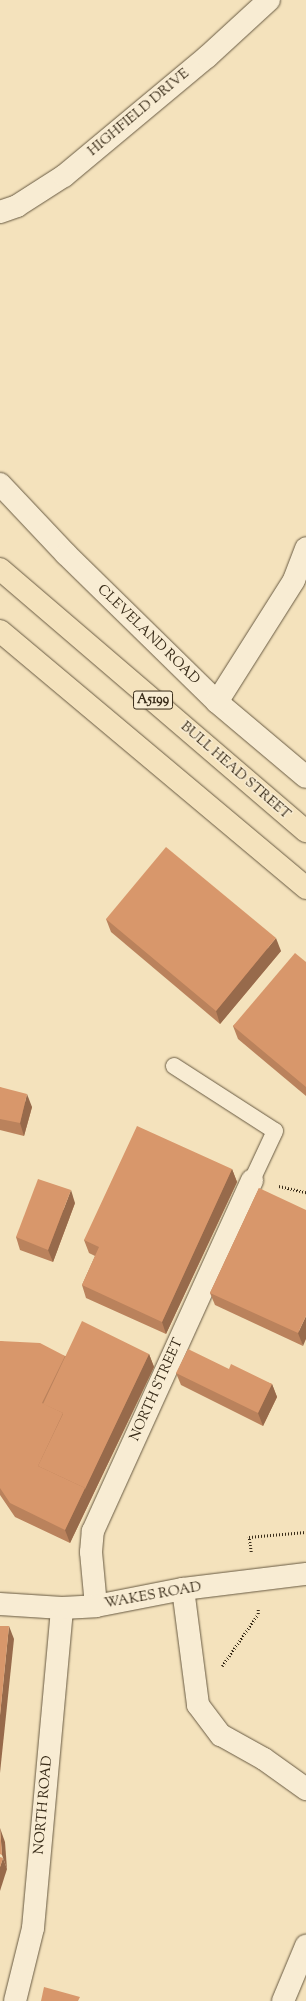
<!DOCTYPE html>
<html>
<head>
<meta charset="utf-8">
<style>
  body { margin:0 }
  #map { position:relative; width:306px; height:2001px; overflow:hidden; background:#f4e2bc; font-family:"Sorts Mill Goudy",serif }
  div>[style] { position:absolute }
  .path>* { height:2.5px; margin-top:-1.25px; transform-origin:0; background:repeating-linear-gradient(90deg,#392c19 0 1px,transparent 0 3px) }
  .roads { filter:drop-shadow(0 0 1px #685a42) drop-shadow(0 0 1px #685a42) }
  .service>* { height:16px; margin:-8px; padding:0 8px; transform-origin:8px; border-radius:8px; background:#f8ecd3 }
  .minor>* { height:22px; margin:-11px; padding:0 11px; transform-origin:11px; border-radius:11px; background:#f8ecd3 }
  .secondary>* { height:22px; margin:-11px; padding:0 11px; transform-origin:11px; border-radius:11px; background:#f8ecd3 }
  .primary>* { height:22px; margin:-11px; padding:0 11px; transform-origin:11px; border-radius:11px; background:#f4e2bc }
  .wall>* { inset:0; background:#ba825c }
  .shaded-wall>* { inset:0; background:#976a4b }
  .building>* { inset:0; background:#d8976b }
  span { translate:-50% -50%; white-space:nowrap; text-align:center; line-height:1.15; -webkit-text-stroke:3px #f8ecd3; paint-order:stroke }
  .shield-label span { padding:1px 3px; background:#f8ecd3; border:1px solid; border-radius:3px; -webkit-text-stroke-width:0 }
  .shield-label { font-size:13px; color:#392c19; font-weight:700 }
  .street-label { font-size:14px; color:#392c19 }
</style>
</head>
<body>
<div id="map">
  <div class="path">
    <i style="left:279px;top:1186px;width:28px;rotate:13deg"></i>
    <i style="left:251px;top:1552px;width:15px;rotate:-98deg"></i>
    <i style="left:249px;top:1537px;width:57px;rotate:-5deg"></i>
    <i style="left:222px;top:1666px;width:63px;rotate:-55.3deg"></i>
    <i style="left:258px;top:1614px;width:6px;rotate:-90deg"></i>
  </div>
  <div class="roads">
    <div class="service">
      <i style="left:174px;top:1066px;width:120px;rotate:32.8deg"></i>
      <i style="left:275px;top:1131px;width:54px;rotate:115.1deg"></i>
    </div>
    <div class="minor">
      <i style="left:0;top:212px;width:18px;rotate:-19deg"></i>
      <i style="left:17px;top:206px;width:56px;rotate:-32.6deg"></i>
      <i style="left:64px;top:176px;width:186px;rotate:-39.8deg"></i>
      <i style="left:207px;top:57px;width:84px;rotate:-42.6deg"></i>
      <i style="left:0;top:484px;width:96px;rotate:46.7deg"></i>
      <i style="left:66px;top:554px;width:211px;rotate:44.4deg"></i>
      <i style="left:217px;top:702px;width:116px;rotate:40.1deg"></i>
      <i style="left:217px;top:702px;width:144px;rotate:-57.7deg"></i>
      <i style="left:294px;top:580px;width:34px;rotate:-69deg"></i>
      <i style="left:183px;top:1589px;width:117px;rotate:82.6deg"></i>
      <i style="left:198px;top:1705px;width:38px;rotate:53deg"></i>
      <i style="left:221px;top:1735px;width:49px;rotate:29.2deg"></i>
      <i style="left:264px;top:1759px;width:52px;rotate:35.5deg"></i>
      <i style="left:96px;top:1606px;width:54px;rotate:-95.3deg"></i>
      <i style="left:91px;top:1552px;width:21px;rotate:-85deg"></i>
      <i style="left:93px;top:1531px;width:385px;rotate:-65.6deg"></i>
      <i style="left:15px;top:2001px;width:75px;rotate:-76.1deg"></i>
      <i style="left:33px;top:1928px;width:321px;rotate:-84.8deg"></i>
      <i style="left:283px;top:2001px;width:60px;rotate:-67.3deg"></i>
    </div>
    <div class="secondary">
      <i style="left:0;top:1604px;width:62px;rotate:3.7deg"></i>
      <i style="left:62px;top:1608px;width:34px;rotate:-3deg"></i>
      <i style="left:96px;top:1606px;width:89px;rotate:-11.1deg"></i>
      <i style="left:183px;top:1589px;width:124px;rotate:-7deg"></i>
    </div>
    <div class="primary">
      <i style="left:0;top:569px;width:403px;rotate:40.6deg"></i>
      <i style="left:0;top:631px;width:400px;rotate:40deg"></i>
    </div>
  </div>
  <div class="wall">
    <i style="clip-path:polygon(106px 919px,281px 951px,220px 1024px,111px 932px)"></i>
    <i style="clip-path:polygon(306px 962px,306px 1096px,238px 1039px,233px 1026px)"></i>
    <i style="clip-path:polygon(0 1087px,32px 1107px,24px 1136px,0 1130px)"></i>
    <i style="clip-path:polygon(232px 1169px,237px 1182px,166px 1334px,86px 1298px,82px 1285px,95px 1256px,89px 1253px,84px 1240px)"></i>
    <i style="clip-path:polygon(259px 1188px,303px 1346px,215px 1305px,210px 1293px)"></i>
    <i style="clip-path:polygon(75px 1203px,53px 1262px,20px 1250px,16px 1237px)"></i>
    <i style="clip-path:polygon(0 1341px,65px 1356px,149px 1354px,154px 1367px,70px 1543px,15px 1517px,0 1495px)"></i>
    <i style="clip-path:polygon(229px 1369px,272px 1384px,277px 1397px,263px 1426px,181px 1385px,176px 1373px)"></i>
  </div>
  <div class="shaded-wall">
    <i style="clip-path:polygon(276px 938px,281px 951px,220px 1024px,216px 1011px)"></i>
    <i style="clip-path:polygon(27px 1094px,32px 1107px,24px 1136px,20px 1123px)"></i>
    <i style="clip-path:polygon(232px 1169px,237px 1182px,166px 1334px,162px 1322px)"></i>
    <i style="clip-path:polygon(71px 1190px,75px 1203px,53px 1262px,48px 1250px)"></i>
    <i style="clip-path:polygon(306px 1316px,306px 1339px,303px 1346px,298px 1333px)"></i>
    <i style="clip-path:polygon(149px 1354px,154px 1367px,70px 1543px,65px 1530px)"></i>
    <i style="clip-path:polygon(272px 1384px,277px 1397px,263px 1426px,258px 1413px)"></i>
    <i style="clip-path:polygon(9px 1626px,14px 1639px,0 1773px,0 1715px)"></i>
    <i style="clip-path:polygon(0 1828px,5px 1842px,7px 1869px,2px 1855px)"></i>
    <i style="clip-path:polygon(3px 1858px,7px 1869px,0 1891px,0 1867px)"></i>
  </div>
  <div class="building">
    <i style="clip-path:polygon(166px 847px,276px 938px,216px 1011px,106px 919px)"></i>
    <i style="clip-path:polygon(295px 953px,306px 962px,306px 1087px,233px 1026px)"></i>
    <i style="clip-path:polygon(0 1087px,27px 1094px,20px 1123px,0 1119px)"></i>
    <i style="clip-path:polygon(137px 1126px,232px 1169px,162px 1322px,82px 1285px,99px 1247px,84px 1240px)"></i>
    <i style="clip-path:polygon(38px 1179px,71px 1190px,48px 1250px,16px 1237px)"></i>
    <i style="clip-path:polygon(259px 1188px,306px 1210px,306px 1316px,298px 1333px,210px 1293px)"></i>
    <i style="clip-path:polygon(82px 1321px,149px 1354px,85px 1489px,85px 1488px,38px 1466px,63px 1414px,63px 1413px,43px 1404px)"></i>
    <i style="clip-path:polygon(0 1341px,40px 1343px,65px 1356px,42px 1403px,63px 1413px,38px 1466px,85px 1488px,65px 1530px,10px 1503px,0 1488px)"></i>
    <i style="clip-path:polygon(188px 1349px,229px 1369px,231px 1364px,272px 1384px,258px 1413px,176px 1373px)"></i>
    <i style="clip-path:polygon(0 1626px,9px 1626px,0 1715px)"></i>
    <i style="clip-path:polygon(0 1829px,2px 1855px,0 1854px)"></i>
    <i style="clip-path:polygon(0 1857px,3px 1858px,0 1867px)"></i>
    <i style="clip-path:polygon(44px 1987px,80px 1997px,78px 2001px,41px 2001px)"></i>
  </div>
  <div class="shield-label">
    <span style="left:153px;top:700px">A5199</span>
  </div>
  <div class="street-label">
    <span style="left:139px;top:113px;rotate:-40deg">HIGHFIELD DRIVE</span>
    <span style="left:148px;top:635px;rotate:44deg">CLEVELAND ROAD</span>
    <span style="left:235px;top:771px;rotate:41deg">BULL HEAD STREET</span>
    <span style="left:157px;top:1390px;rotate:-66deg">NORTH STREET</span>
    <span style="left:153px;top:1596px;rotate:-10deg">WAKES ROAD</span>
    <span style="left:44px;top:1805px;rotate:-85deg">NORTH ROAD</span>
  </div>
</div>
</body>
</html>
